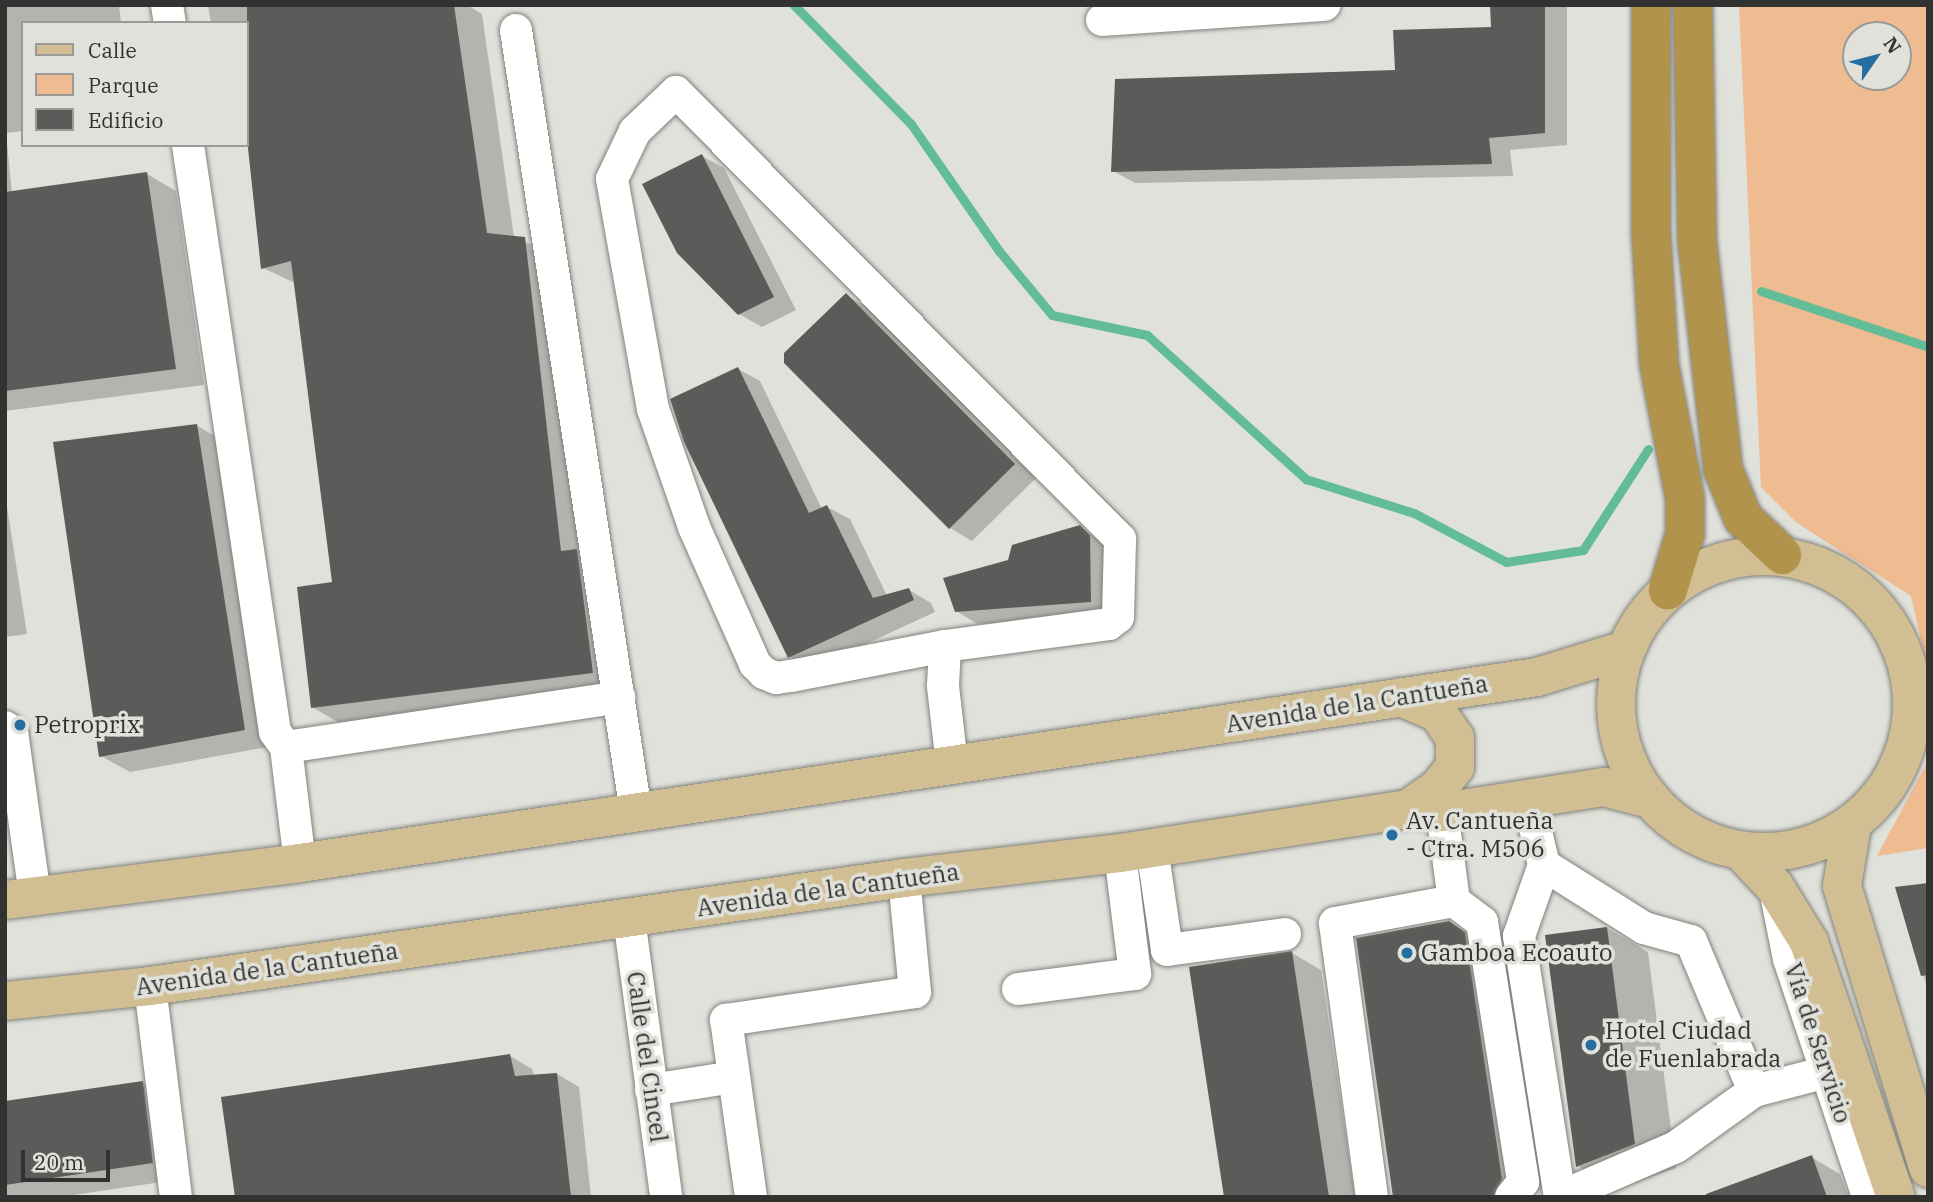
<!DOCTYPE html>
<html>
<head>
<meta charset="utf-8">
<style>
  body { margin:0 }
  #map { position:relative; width:1933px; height:1202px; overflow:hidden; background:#e0e1db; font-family:"IBM Plex Serif",serif }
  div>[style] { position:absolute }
  .green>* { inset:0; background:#efbb91 }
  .shadow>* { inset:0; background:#0003 }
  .stream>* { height:9px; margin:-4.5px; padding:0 4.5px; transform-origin:4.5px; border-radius:4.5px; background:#61bc97 }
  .building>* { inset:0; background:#595c58 }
  .roads { filter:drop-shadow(0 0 2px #81827c) drop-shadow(0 0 2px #81827c) }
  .minor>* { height:32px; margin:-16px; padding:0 16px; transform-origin:16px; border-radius:16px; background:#fff }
  .major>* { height:38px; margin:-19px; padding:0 19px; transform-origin:19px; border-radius:19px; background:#d1be93 }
  .major>.ring { margin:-19px; padding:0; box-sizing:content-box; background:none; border:38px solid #d1be93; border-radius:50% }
  .highway>* { height:38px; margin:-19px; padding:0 19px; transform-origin:19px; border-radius:19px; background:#b2934b }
  .dots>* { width:19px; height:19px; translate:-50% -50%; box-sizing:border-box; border:4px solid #e0e1db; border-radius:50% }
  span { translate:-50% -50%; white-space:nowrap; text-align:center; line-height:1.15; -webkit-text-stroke:7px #e0e1db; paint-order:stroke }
  .street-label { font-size:24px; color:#323230 }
  .poi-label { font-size:24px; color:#323230 }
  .left { translate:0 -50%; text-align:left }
  .frame { position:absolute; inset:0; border:7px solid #323230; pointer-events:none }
  .legend { position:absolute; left:21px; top:21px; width:228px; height:126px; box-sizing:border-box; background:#e0e1db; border:2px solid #9a9b97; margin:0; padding:9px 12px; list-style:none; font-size:21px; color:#323230 }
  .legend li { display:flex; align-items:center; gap:14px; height:35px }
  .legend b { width:35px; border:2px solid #9a9b97 }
  .north { position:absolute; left:1842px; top:21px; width:70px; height:70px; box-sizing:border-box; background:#e0e1db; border:2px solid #9a9b97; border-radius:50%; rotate:55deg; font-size:19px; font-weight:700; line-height:28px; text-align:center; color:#323230 }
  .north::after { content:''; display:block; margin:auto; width:24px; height:32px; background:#246ea1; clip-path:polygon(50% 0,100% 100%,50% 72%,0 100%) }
  .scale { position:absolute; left:21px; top:1150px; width:89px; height:32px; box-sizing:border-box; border:4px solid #323230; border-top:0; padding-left:9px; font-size:21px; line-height:24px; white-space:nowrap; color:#323230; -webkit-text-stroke:5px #e0e1db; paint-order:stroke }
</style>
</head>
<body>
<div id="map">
  <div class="green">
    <i style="clip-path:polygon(evenodd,1739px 5px,1928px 5px,1928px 671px,1911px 596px,1797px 523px,1761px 487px,1739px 5px,1856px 35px,1898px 35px,1898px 77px,1856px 77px,1856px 35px)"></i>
    <i style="clip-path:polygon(1928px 761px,1928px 848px,1877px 856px)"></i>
  </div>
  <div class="shadow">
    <i style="clip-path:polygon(5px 5px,119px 5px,121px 23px,23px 23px,23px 131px,6px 133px,12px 193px,147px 174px,176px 191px,204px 385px,5px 411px)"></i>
    <i style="clip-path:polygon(208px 5px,467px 5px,482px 14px,514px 237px,554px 255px,621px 689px,341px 724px,312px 707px,334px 584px,295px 283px,263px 268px,247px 123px,247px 23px,211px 23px)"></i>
    <i style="clip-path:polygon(1492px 5px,1567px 5px,1567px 145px,1510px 150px,1513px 176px,1135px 183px,1113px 171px,1397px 71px,1493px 28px)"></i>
    <i style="clip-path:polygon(702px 156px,724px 168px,796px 310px,762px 327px,739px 314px)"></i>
    <i style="clip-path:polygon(846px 295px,868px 308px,1036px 478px,972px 541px,950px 528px)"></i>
    <i style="clip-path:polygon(738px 369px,760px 381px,822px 509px,827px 507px,850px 519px,887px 596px,909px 590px,931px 603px,935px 612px,812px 669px,790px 657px)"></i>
    <i style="clip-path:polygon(196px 425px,225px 442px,273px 746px,130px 772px,101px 756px)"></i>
    <i style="clip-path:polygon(5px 494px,27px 634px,5px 637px)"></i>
    <i style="clip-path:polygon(1080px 527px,1112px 549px,1112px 614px,978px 624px,956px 611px,1010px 561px)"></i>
    <i style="clip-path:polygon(1928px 885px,1928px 991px,1898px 889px)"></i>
    <i style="clip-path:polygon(1449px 922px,1472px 936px,1521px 1197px,1395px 1197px)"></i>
    <i style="clip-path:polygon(1607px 928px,1648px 952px,1676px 1168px,1618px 1189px,1578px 1166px)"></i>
    <i style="clip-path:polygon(1292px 953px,1321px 970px,1355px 1197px,1225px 1197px)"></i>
    <i style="clip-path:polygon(510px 1056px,532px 1069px,534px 1076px,557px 1074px,579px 1087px,591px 1197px,237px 1197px)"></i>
    <i style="clip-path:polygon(143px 1083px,172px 1100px,182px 1179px,60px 1197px,5px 1197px,5px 1103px)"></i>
    <i style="clip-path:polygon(1811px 1157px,1840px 1174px,1849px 1197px,1704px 1197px)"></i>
  </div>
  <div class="stream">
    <i style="left:794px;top:5px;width:167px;rotate:45.5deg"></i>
    <i style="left:911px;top:124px;width:155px;rotate:55.3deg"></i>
    <i style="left:999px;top:251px;width:83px;rotate:50.4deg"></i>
    <i style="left:1052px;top:315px;width:97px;rotate:11.9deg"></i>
    <i style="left:1147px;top:335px;width:215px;rotate:42.2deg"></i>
    <i style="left:1306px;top:479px;width:113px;rotate:17.5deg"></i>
    <i style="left:1414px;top:513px;width:104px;rotate:28deg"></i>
    <i style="left:1506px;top:562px;width:78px;rotate:-8.9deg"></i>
    <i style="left:1583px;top:550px;width:120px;rotate:-57.2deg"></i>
    <i style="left:1761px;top:291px;width:176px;rotate:18.5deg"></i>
  </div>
  <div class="building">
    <i style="clip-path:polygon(247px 5px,454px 5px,487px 233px,525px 237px,561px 551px,577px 549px,593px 673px,311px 708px,297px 587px,332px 582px,291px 261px,261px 269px,247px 139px)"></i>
    <i style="clip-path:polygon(1490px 5px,1545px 5px,1545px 133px,1489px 138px,1492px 164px,1111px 172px,1115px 79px,1395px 70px,1393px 30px,1491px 27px)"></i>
    <i style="clip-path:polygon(702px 154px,774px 297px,738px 315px,677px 253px,642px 184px)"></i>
    <i style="clip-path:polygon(147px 172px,176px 369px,5px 391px,5px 192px)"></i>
    <i style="clip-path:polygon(846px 293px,1015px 464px,949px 529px,784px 363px,784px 353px)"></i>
    <i style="clip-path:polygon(738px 367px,809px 513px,827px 505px,873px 598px,909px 588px,914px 600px,788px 658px,684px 442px,670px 399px)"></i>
    <i style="clip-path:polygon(197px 424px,245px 730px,99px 757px,53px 442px)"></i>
    <i style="clip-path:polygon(1080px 525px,1090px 535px,1091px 602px,955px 612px,943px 578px,1008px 560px,1012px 545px)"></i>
    <i style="clip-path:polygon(1928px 883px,1928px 975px,1921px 976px,1895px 887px)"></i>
    <i style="clip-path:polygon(1449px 921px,1465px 932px,1502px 1179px,1493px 1197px,1393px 1197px,1356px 938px)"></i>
    <i style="clip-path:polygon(1607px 927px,1635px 1144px,1576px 1167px,1545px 935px)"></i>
    <i style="clip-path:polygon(1292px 951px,1329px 1197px,1224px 1197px,1189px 967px)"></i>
    <i style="clip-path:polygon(510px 1054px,515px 1076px,557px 1073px,571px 1197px,235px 1197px,221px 1097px)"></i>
    <i style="clip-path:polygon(143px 1081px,153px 1163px,5px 1185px,5px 1101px)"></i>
    <i style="clip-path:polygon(1812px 1155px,1827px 1197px,1707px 1197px,1706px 1194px)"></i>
  </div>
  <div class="roads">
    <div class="minor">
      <i style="left:167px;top:5px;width:18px;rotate:81deg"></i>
      <i style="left:1102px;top:20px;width:223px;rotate:-3.9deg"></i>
      <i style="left:516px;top:30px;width:791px;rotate:81.28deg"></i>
      <i style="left:188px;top:145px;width:593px;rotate:81.57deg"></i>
      <i style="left:275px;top:732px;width:19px;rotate:54deg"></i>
      <i style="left:945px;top:646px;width:165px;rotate:-7.6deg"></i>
      <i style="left:1109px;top:624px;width:11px;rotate:-38deg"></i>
      <i style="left:1118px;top:617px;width:78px;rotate:-88.5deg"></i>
      <i style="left:1120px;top:539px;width:630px;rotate:-134.81deg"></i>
      <i style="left:676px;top:92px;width:57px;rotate:136.4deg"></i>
      <i style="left:635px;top:131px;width:53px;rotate:115.6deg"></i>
      <i style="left:612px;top:179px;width:234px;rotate:79.9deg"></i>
      <i style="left:653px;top:409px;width:125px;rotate:70.8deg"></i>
      <i style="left:694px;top:527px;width:150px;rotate:66deg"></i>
      <i style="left:755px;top:664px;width:13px;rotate:45deg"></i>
      <i style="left:764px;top:673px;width:13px;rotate:23deg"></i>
      <i style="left:776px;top:678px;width:15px;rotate:-8deg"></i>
      <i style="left:791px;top:676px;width:157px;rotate:-11deg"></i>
      <i style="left:945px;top:646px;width:40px;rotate:92.9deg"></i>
      <i style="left:943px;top:686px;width:80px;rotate:83.5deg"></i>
      <i style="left:5px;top:727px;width:9px;rotate:36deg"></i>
      <i style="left:12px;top:732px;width:165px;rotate:82deg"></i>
      <i style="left:1528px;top:798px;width:69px;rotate:76.6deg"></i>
      <i style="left:1544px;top:865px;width:118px;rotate:32.2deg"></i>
      <i style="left:1644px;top:928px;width:49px;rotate:15.5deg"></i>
      <i style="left:1691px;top:941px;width:163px;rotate:67.2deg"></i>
      <i style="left:1754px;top:1091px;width:75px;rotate:-14.6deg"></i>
      <i style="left:1442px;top:812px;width:90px;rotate:82.3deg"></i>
      <i style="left:1454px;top:901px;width:35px;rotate:37deg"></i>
      <i style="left:1482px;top:922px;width:263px;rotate:81deg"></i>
      <i style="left:1523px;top:1182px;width:19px;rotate:129deg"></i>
      <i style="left:1152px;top:848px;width:103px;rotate:81.6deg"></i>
      <i style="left:1167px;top:950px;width:119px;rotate:-7.7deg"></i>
      <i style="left:300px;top:863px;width:117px;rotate:-96.9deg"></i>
      <i style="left:286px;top:747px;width:337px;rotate:-8.5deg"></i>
      <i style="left:1544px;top:865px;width:75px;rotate:109.4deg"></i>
      <i style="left:1519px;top:936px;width:264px;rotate:81.1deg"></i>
      <i style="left:1777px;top:899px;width:61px;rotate:78.7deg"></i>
      <i style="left:1789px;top:959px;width:251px;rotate:71.6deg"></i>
      <i style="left:629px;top:918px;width:281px;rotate:82.4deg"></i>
      <i style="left:150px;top:986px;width:213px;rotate:83deg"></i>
      <i style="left:1018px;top:989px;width:118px;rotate:-7.3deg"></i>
      <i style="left:1135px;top:974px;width:122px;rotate:-97.1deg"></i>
      <i style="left:651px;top:1090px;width:84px;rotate:-8.9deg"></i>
      <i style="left:751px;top:1197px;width:179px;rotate:-98deg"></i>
      <i style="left:726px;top:1020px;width:191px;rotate:-8.4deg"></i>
      <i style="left:915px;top:992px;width:115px;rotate:-95.5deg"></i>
      <i style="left:1372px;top:1197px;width:276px;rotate:-97.7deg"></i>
      <i style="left:1335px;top:923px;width:121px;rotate:-10.5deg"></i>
      <i style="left:1560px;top:1197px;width:126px;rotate:-23.3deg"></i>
      <i style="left:1676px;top:1147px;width:96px;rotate:-35.7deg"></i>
    </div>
    <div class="major">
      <i class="ring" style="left:1616px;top:556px;width:258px;height:258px"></i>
      <i style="left:1401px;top:697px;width:40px;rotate:23.4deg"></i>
      <i style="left:1438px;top:713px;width:30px;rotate:56deg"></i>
      <i style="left:1455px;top:738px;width:29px;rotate:90deg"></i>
      <i style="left:1455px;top:767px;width:27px;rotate:129deg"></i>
      <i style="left:1438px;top:788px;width:37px;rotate:145deg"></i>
      <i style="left:1852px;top:825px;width:62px;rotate:99.3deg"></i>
      <i style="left:1842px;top:886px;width:295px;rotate:73deg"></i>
      <i style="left:1741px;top:851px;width:50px;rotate:46.6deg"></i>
      <i style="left:1775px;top:887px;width:65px;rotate:58.3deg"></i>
      <i style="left:1809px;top:942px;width:269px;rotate:71.2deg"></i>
      <i style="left:5px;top:900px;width:297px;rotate:-7.1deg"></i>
      <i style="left:300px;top:863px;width:1251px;rotate:-8.55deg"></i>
      <i style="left:1537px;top:677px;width:92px;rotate:-17.1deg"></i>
      <i style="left:5px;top:1001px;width:146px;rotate:-5.9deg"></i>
      <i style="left:150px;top:986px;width:762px;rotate:-8.15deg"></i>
      <i style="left:904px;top:878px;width:217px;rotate:-6.6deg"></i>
      <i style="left:1120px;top:853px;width:291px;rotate:-8.7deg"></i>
      <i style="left:1408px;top:809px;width:34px;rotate:5deg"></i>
      <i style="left:1442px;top:812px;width:164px;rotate:-8.8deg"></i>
      <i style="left:1604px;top:787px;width:48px;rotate:14.6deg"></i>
    </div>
    <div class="highway">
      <i style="left:1651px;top:5px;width:227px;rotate:90deg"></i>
      <i style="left:1651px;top:232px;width:132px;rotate:86.5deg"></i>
      <i style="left:1659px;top:364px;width:137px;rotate:79.1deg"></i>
      <i style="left:1685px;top:499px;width:35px;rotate:90deg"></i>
      <i style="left:1685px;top:534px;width:59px;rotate:106.9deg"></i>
      <i style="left:1693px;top:5px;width:235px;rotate:89deg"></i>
      <i style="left:1697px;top:240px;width:230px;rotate:83.5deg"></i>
      <i style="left:1723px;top:469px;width:53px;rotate:67.8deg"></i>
      <i style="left:1743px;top:518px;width:54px;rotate:43.5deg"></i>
    </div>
  </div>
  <div class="dots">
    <i style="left:20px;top:725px;background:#246ea1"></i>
    <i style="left:1392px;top:835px;background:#246ea1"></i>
    <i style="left:1407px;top:953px;background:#246ea1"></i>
    <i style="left:1591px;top:1045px;background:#246ea1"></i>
  </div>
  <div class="street-label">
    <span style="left:1357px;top:704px;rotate:-9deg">Avenida de la Cantueña</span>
    <span style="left:828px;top:890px;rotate:-8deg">Avenida de la Cantueña</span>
    <span style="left:267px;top:969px;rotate:-8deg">Avenida de la Cantueña</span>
    <span style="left:1818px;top:1043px;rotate:72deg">Vía de Servicio</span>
    <span style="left:647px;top:1057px;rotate:82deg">Calle del Cincel</span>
  </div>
  <div class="poi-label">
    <span class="left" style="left:34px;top:725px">Petroprix</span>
    <span class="left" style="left:1406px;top:835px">Av. Cantueña<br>- Ctra. M506</span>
    <span class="left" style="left:1421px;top:953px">Gamboa Ecoauto</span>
    <span class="left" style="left:1605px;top:1045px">Hotel Ciudad<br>de Fuenlabrada</span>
  </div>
  <div class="frame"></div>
  <ul class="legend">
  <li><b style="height:9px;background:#d1be93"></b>Calle</li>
  <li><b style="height:19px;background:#efbb91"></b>Parque</li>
  <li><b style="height:19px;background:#595c58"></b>Edificio</li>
  </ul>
  <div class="north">N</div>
  <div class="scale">20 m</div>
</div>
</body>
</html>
